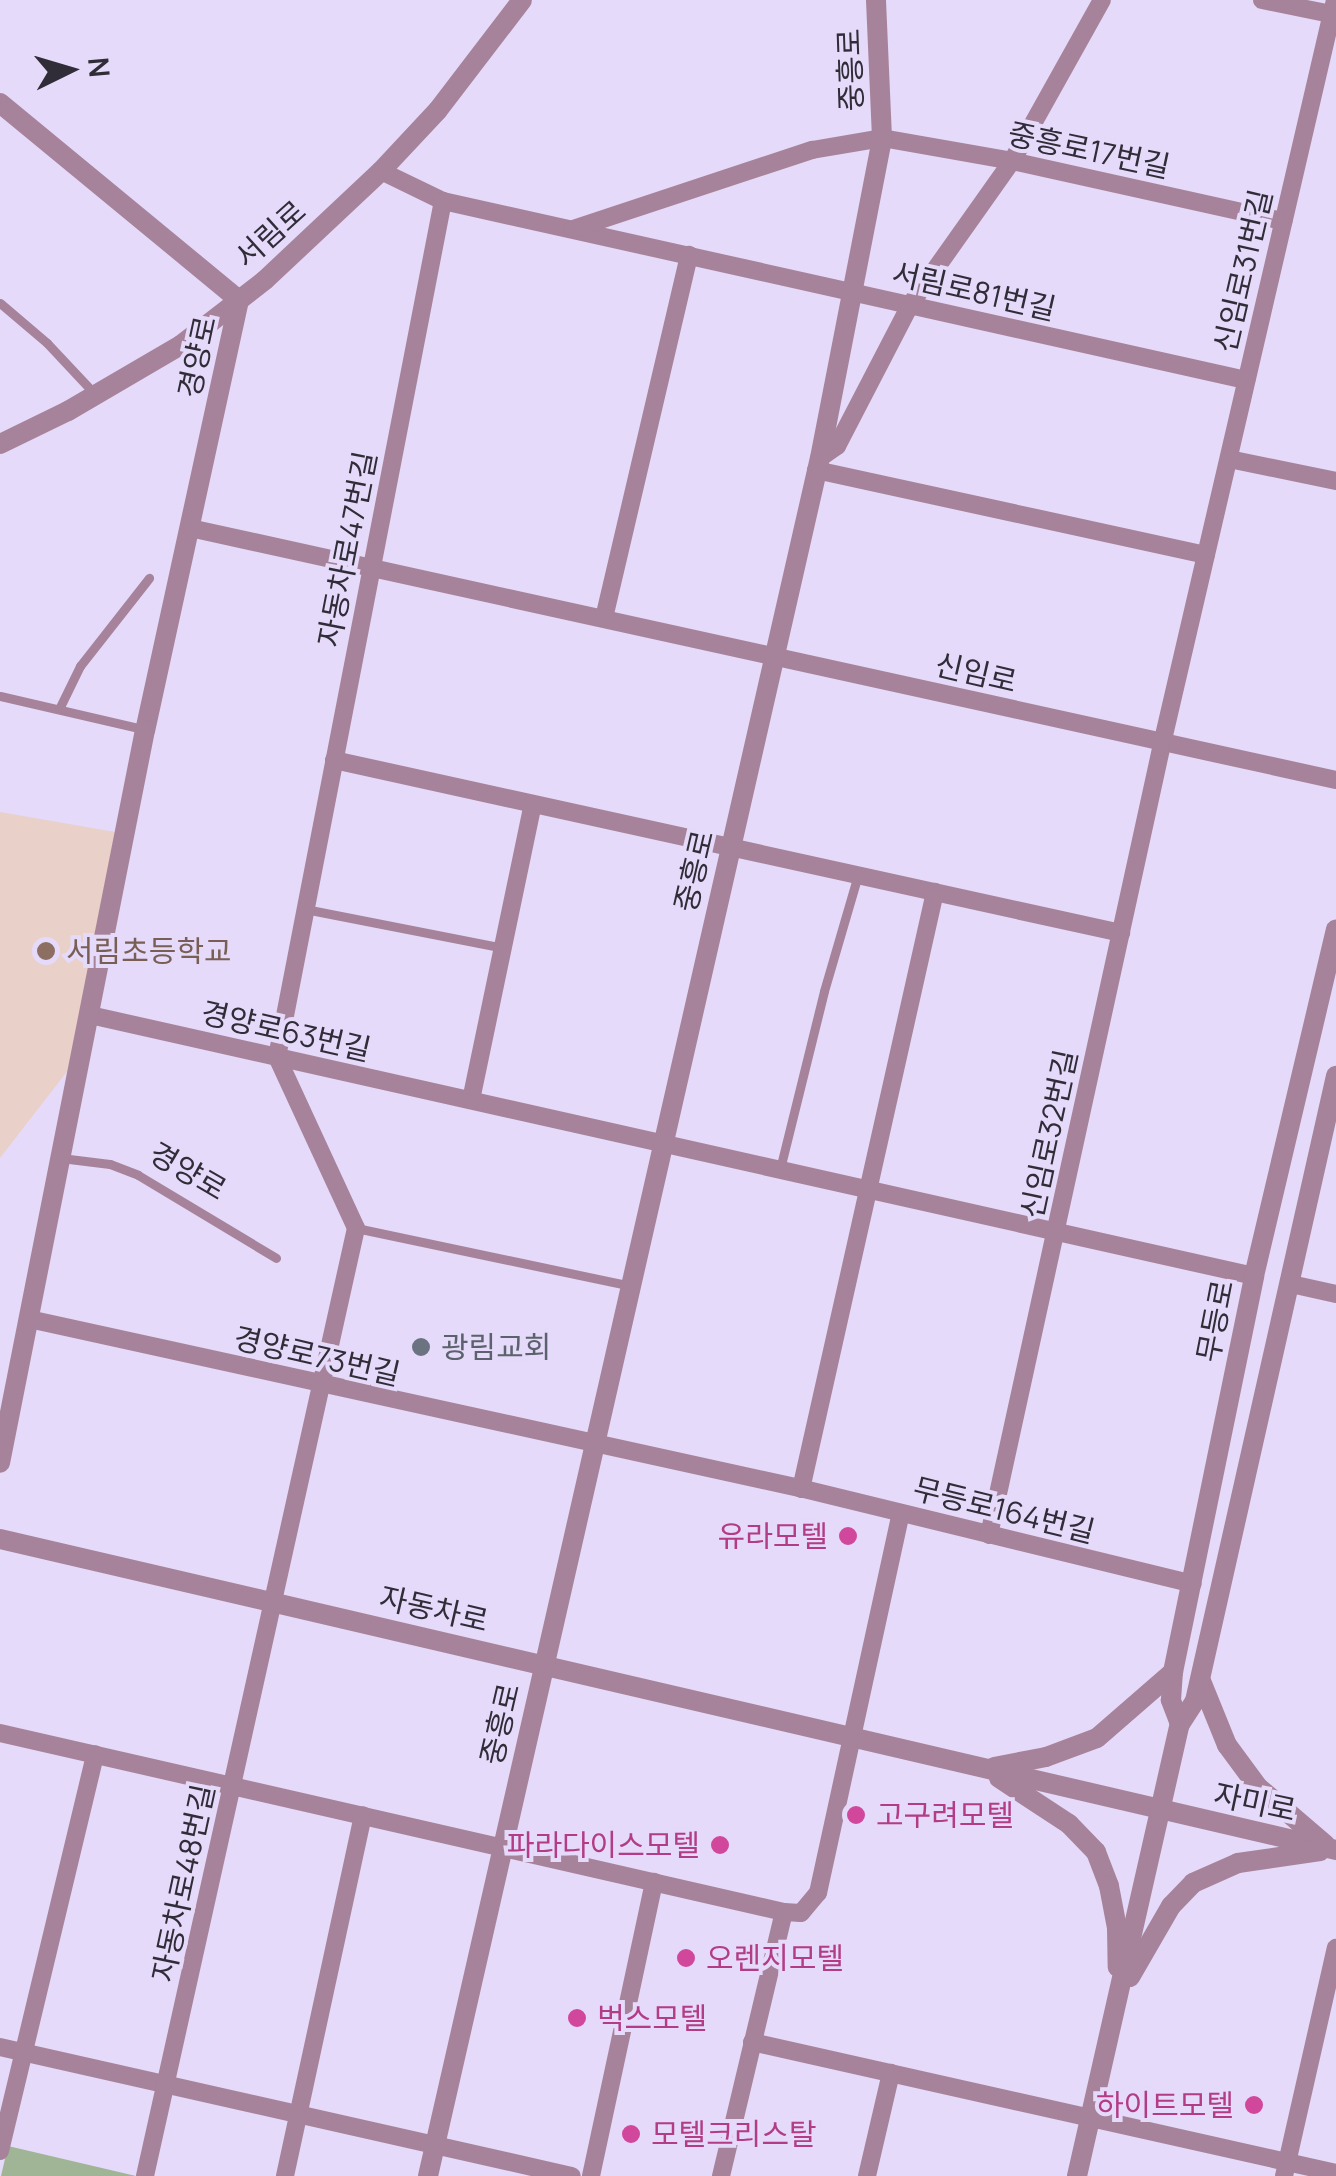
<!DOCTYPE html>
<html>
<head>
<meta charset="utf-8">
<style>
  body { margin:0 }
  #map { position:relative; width:1336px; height:2176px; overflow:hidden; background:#e5daf9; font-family:Manrope,"Noto Sans KR",sans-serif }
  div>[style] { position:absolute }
  .education>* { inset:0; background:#e9d0c8 }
  .green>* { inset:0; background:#9fb596 }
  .service>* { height:9px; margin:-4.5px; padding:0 4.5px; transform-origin:4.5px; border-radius:4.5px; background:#a6839a }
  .minor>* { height:18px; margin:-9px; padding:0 9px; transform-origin:9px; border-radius:9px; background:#a6839a }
  .tertiary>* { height:20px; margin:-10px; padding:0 10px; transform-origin:10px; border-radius:10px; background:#a6839a }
  .dots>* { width:28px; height:28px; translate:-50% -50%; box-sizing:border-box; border:5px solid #e5daf9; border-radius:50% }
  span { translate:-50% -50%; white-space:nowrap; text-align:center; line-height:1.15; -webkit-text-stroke:8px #e5daf9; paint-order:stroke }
  .street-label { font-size:30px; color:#302c38 }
  .education-label { font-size:30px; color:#785e54 }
  .left { translate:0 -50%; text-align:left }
  .worship-label { font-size:30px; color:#5b616d }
  .hotel-label { font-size:30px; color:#b23c85 }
  .right { translate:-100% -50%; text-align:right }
  .north { position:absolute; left:20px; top:20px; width:100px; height:100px; -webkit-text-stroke:8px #e5daf9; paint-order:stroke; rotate:85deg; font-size:28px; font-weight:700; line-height:40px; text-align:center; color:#302c38 }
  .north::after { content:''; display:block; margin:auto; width:35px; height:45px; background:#302c38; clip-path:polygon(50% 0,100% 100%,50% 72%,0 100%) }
</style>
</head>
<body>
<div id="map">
  <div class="education">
    <i style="clip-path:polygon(0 812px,115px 832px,69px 1069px,0 1158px)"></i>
  </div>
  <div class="green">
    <i style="clip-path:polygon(8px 2146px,136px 2176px,1px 2176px)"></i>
  </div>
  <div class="service">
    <i style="left:0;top:303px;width:62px;rotate:40.4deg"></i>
    <i style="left:47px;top:343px;width:69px;rotate:46.8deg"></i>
    <i style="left:0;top:696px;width:147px;rotate:13deg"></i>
    <i style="left:59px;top:709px;width:48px;rotate:-64deg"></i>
    <i style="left:80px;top:666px;width:112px;rotate:-51.9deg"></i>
    <i style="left:305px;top:909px;width:202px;rotate:11.1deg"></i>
    <i style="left:61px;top:1158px;width:49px;rotate:7deg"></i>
    <i style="left:110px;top:1164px;width:30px;rotate:21deg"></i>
    <i style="left:138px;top:1175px;width:161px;rotate:31deg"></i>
    <i style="left:780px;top:1169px;width:183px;rotate:-76.1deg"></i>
    <i style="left:824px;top:991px;width:121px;rotate:-73.7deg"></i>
    <i style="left:356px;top:1228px;width:281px;rotate:11.9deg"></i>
  </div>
  <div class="minor">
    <i style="left:1262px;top:0;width:76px;rotate:11.5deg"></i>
    <i style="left:381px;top:171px;width:69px;rotate:25.8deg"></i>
    <i style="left:443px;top:201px;width:823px;rotate:12.57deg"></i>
    <i style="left:573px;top:229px;width:252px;rotate:-18.3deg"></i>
    <i style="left:812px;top:150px;width:71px;rotate:-9.7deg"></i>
    <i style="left:882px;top:138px;width:132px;rotate:10deg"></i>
    <i style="left:1012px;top:161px;width:278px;rotate:12.5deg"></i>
    <i style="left:820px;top:458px;width:21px;rotate:-35deg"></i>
    <i style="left:837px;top:446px;width:159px;rotate:-62.6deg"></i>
    <i style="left:910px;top:305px;width:176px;rotate:-54.7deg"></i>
    <i style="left:1012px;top:161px;width:184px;rotate:-60.8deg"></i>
    <i style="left:1229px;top:459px;width:109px;rotate:11.6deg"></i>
    <i style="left:816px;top:470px;width:399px;rotate:12.3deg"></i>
    <i style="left:190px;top:528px;width:1173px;rotate:12.4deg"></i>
    <i style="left:604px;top:618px;width:373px;rotate:-76.8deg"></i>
    <i style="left:334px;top:760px;width:806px;rotate:12.4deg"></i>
    <i style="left:90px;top:1015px;width:1193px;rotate:12.64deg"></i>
    <i style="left:471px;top:1100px;width:302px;rotate:-78.2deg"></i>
    <i style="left:1291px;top:1284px;width:46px;rotate:12.5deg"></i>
    <i style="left:29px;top:1319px;width:793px;rotate:12.37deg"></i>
    <i style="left:804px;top:1489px;width:400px;rotate:13.7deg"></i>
    <i style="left:801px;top:1489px;width:612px;rotate:-77.35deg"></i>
    <i style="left:989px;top:1535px;width:810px;rotate:-77.66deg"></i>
    <i style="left:1162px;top:744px;width:764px;rotate:-76.91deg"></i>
    <i style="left:0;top:1733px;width:804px;rotate:12.86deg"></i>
    <i style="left:752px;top:2042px;width:599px;rotate:12.64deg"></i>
    <i style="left:0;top:2047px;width:586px;rotate:12.71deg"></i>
    <i style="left:0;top:2151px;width:408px;rotate:-76.5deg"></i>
    <i style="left:145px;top:2176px;width:971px;rotate:-77.45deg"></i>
    <i style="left:356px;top:1228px;width:188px;rotate:-114.8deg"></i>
    <i style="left:277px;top:1057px;width:872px;rotate:-79.03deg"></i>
    <i style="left:285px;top:2176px;width:369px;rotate:-77.8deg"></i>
    <i style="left:591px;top:2176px;width:301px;rotate:-77.9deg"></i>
    <i style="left:721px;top:2176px;width:271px;rotate:-76.6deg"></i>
    <i style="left:784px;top:1912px;width:17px;rotate:3deg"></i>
    <i style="left:801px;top:1913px;width:26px;rotate:-50deg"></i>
    <i style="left:818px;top:1893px;width:389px;rotate:-77.7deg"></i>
    <i style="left:867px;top:2176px;width:106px;rotate:-76.9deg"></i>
    <i style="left:1284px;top:2176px;width:234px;rotate:-77.2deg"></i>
  </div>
  <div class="tertiary">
    <i style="left:0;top:103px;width:310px;rotate:39.5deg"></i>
    <i style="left:239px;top:300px;width:440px;rotate:102.3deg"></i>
    <i style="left:145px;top:730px;width:747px;rotate:101.19deg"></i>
    <i style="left:0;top:444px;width:76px;rotate:-25.9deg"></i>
    <i style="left:68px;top:411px;width:131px;rotate:-30.3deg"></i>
    <i style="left:181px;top:345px;width:106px;rotate:-37.7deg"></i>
    <i style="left:265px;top:280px;width:159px;rotate:-43.2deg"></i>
    <i style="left:381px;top:171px;width:83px;rotate:-46.9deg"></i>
    <i style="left:438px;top:110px;width:138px;rotate:-52.6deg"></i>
    <i style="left:0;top:1539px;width:1372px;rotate:13.1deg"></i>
    <i style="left:1201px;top:1681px;width:69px;rotate:67.9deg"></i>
    <i style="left:1227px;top:1745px;width:52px;rotate:53.6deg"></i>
    <i style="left:1258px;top:1787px;width:89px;rotate:40.5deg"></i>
    <i style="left:1180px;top:1724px;width:26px;rotate:-111deg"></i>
    <i style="left:1171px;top:1700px;width:28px;rotate:-86deg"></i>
    <i style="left:1173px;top:1672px;width:404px;rotate:-78.4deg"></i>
    <i style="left:1254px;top:1276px;width:356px;rotate:-76.7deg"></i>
    <i style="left:994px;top:1767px;width:53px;rotate:-10.9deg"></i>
    <i style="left:1046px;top:1757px;width:54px;rotate:-20.4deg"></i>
    <i style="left:1097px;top:1738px;width:101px;rotate:-41deg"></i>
    <i style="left:999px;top:1778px;width:84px;rotate:33.3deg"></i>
    <i style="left:1069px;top:1824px;width:39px;rotate:46deg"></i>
    <i style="left:1096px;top:1852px;width:36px;rotate:69deg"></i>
    <i style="left:1109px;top:1886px;width:43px;rotate:79.2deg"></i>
    <i style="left:1117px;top:1928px;width:39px;rotate:89deg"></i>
    <i style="left:1130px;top:1977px;width:82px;rotate:-60deg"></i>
    <i style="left:1171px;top:1906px;width:32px;rotate:-46deg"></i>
    <i style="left:1193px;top:1883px;width:49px;rotate:-24deg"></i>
    <i style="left:1238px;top:1863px;width:83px;rotate:-8.3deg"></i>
    <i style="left:428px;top:2176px;width:1762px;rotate:-77.15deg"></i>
    <i style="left:820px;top:458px;width:326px;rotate:-79deg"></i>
    <i style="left:882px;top:138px;width:138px;rotate:-92.5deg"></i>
    <i style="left:1077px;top:2176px;width:464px;rotate:-77.2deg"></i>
    <i style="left:1180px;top:1724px;width:27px;rotate:-57deg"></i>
    <i style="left:1195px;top:1701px;width:641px;rotate:-77.29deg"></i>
  </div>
  <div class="dots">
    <i style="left:46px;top:951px;background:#8d6e63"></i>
    <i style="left:421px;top:1347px;background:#6b7280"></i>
    <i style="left:848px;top:1536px;background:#d1479c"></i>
    <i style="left:856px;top:1815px;background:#d1479c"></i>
    <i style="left:720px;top:1845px;background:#d1479c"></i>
    <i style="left:686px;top:1958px;background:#d1479c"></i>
    <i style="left:577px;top:2018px;background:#d1479c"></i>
    <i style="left:1254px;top:2105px;background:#d1479c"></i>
    <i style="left:631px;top:2134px;background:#d1479c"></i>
  </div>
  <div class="street-label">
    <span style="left:850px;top:70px;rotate:-92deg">중흥로</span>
    <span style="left:1089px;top:150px;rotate:12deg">중흥로17번길</span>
    <span style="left:270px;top:234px;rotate:-42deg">서림로</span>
    <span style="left:1243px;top:271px;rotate:-77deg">신임로31번길</span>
    <span style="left:974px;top:291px;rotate:13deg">서림로81번길</span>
    <span style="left:197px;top:357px;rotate:-78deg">경양로</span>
    <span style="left:347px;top:549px;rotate:-79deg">자동차로47번길</span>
    <span style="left:976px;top:673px;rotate:13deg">신임로</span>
    <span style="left:694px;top:871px;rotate:-77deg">중흥로</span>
    <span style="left:286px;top:1031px;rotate:13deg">경양로63번길</span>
    <span style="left:1049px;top:1134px;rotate:-78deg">신임로32번길</span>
    <span style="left:188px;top:1171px;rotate:30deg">경양로</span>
    <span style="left:1215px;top:1321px;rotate:-79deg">무등로</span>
    <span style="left:317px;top:1356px;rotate:13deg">경양로73번길</span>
    <span style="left:1004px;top:1510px;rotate:14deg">무등로164번길</span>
    <span style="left:434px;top:1609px;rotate:13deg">자동차로</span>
    <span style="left:500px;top:1724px;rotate:-77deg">중흥로</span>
    <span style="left:1255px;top:1802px;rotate:12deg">자미로</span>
    <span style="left:183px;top:1883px;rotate:-78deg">자동차로48번길</span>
  </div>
  <div class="education-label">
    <span class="left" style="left:66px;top:951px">서림초등학교</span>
  </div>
  <div class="worship-label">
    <span class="left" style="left:441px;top:1347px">광림교회</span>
  </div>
  <div class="hotel-label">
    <span class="right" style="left:828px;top:1536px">유라모텔</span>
    <span class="left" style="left:876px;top:1815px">고구려모텔</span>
    <span class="right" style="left:700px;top:1845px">파라다이스모텔</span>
    <span class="left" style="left:706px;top:1958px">오렌지모텔</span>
    <span class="left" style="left:597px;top:2018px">벅스모텔</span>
    <span class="right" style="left:1234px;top:2105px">하이트모텔</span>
    <span class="left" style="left:651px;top:2134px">모텔크리스탈</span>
  </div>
  <div class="north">N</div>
</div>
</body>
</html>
